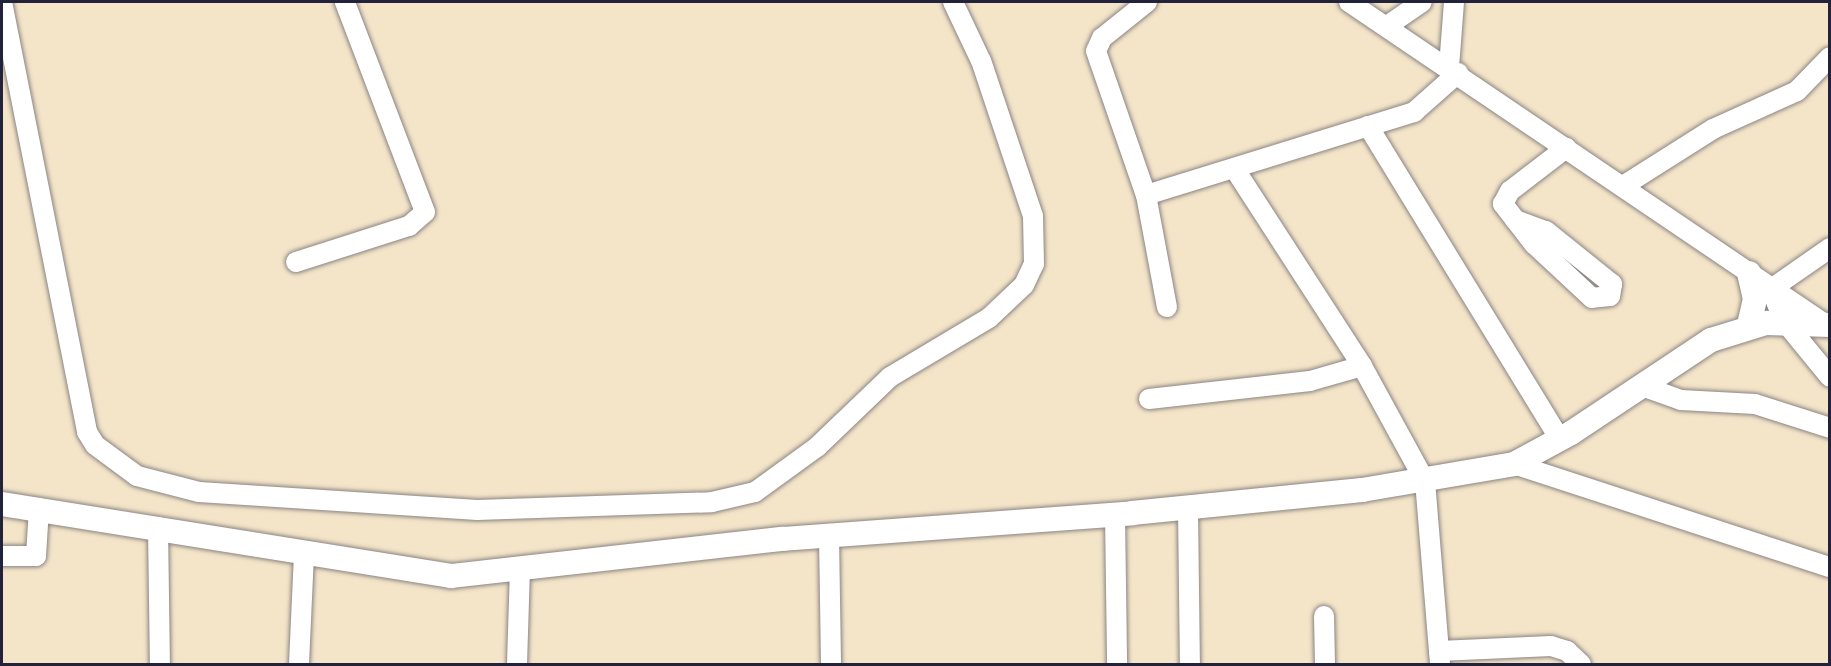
<!DOCTYPE html>
<html>
<head>
<meta charset="utf-8">
<style>
  body { margin:0 }
  #map { position:relative; width:1831px; height:666px; overflow:hidden; background:#f4e5c9; font-family:Caveat,sans-serif }
  div>[style] { position:absolute }
  .roads { filter:drop-shadow(0 0 2px #8b8482) drop-shadow(0 0 2px #8b8482) }
  .minor>* { height:20px; margin:-10px; padding:0 10px; transform-origin:10px; border-radius:10px; background:#fff }
  .major>* { height:24px; margin:-12px; padding:0 12px; transform-origin:12px; border-radius:12px; background:#fff }
  span { translate:-50% -50%; white-space:nowrap; text-align:center; line-height:1.15; -webkit-text-stroke:4.5px #fcf5e5; paint-order:stroke }
  .frame { position:absolute; inset:0; border:3px solid #22223b; pointer-events:none }
</style>
</head>
<body>
<div id="map">
  <div class="roads">
    <div class="minor">
      <i style="left:2px;top:2px;width:438px;rotate:78.8deg"></i>
      <i style="left:87px;top:432px;width:15px;rotate:58deg"></i>
      <i style="left:95px;top:445px;width:52px;rotate:36.4deg"></i>
      <i style="left:137px;top:476px;width:64px;rotate:14.5deg"></i>
      <i style="left:199px;top:492px;width:279px;rotate:3.7deg"></i>
      <i style="left:477px;top:510px;width:235px;rotate:-1.9deg"></i>
      <i style="left:712px;top:502px;width:44px;rotate:-13.1deg"></i>
      <i style="left:755px;top:492px;width:77px;rotate:-36deg"></i>
      <i style="left:817px;top:447px;width:101px;rotate:-43.8deg"></i>
      <i style="left:890px;top:377px;width:115px;rotate:-30.8deg"></i>
      <i style="left:989px;top:318px;width:48px;rotate:-43.3deg"></i>
      <i style="left:1024px;top:285px;width:23px;rotate:-65deg"></i>
      <i style="left:1034px;top:264px;width:48px;rotate:-91.2deg"></i>
      <i style="left:1033px;top:216px;width:163px;rotate:-108.5deg"></i>
      <i style="left:981px;top:61px;width:65px;rotate:-115.4deg"></i>
      <i style="left:1147px;top:2px;width:58px;rotate:141.3deg"></i>
      <i style="left:1102px;top:38px;width:14px;rotate:115deg"></i>
      <i style="left:1096px;top:51px;width:152px;rotate:70.9deg"></i>
      <i style="left:1146px;top:195px;width:114px;rotate:79.4deg"></i>
      <i style="left:1349px;top:2px;width:575px;rotate:34.08deg"></i>
      <i style="left:1387px;top:26px;width:42px;rotate:-34.4deg"></i>
      <i style="left:1449px;top:67px;width:65px;rotate:-85.6deg"></i>
      <i style="left:1368px;top:126px;width:367px;rotate:58.5deg"></i>
      <i style="left:1236px;top:171px;width:232px;rotate:57.1deg"></i>
      <i style="left:1362px;top:366px;width:131px;rotate:61.3deg"></i>
      <i style="left:1425px;top:481px;width:184px;rotate:85.3deg"></i>
      <i style="left:1623px;top:186px;width:107px;rotate:-32.3deg"></i>
      <i style="left:1713px;top:129px;width:92px;rotate:-24.3deg"></i>
      <i style="left:1797px;top:91px;width:47px;rotate:-45.9deg"></i>
      <i style="left:1146px;top:195px;width:281px;rotate:-17.2deg"></i>
      <i style="left:1414px;top:112px;width:59px;rotate:-41.6deg"></i>
      <i style="left:1515px;top:220px;width:33px;rotate:20deg"></i>
      <i style="left:1546px;top:231px;width:85px;rotate:38.8deg"></i>
      <i style="left:1612px;top:284px;width:12px;rotate:99deg"></i>
      <i style="left:1610px;top:296px;width:18px;rotate:174deg"></i>
      <i style="left:1592px;top:298px;width:79px;rotate:-137deg"></i>
      <i style="left:1534px;top:244px;width:51px;rotate:-127.8deg"></i>
      <i style="left:1503px;top:204px;width:15px;rotate:-62deg"></i>
      <i style="left:1510px;top:191px;width:71px;rotate:-37.5deg"></i>
      <i style="left:1830px;top:248px;width:72px;rotate:145.2deg"></i>
      <i style="left:1771px;top:289px;width:35px;rotate:68deg"></i>
      <i style="left:1784px;top:321px;width:72px;rotate:50.6deg"></i>
      <i style="left:296px;top:262px;width:119px;rotate:-17.7deg"></i>
      <i style="left:409px;top:226px;width:21px;rotate:-41deg"></i>
      <i style="left:425px;top:212px;width:225px;rotate:-110.9deg"></i>
      <i style="left:1642px;top:386px;width:41px;rotate:19.7deg"></i>
      <i style="left:1681px;top:400px;width:74px;rotate:3.1deg"></i>
      <i style="left:1755px;top:404px;width:79px;rotate:17.7deg"></i>
      <i style="left:1149px;top:399px;width:162px;rotate:-6.4deg"></i>
      <i style="left:1310px;top:381px;width:54px;rotate:-16.1deg"></i>
      <i style="left:1514px;top:464px;width:332px;rotate:18.1deg"></i>
      <i style="left:1188px;top:508px;width:156px;rotate:89.3deg"></i>
      <i style="left:1115px;top:514px;width:150px;rotate:89.2deg"></i>
      <i style="left:158px;top:527px;width:137px;rotate:89.2deg"></i>
      <i style="left:829px;top:536px;width:128px;rotate:89.1deg"></i>
      <i style="left:2px;top:556px;width:34px"></i>
      <i style="left:36px;top:556px;width:48px;rotate:-86.4deg"></i>
      <i style="left:1324px;top:616px;width:48px;rotate:88.8deg"></i>
      <i style="left:1439px;top:651px;width:112px;rotate:-2.6deg"></i>
      <i style="left:1551px;top:646px;width:17px;rotate:17deg"></i>
      <i style="left:1567px;top:651px;width:19px;rotate:43deg"></i>
      <i style="left:299px;top:664px;width:110px;rotate:-87.4deg"></i>
      <i style="left:517px;top:664px;width:93px;rotate:-88.2deg"></i>
    </div>
    <div class="major">
      <i style="left:1749px;top:273px;width:27px;rotate:77deg"></i>
      <i style="left:1755px;top:299px;width:28px;rotate:103deg"></i>
      <i style="left:2px;top:504px;width:455px;rotate:9.1deg"></i>
      <i style="left:451px;top:576px;width:333px;rotate:-6.4deg"></i>
      <i style="left:782px;top:539px;width:351px;rotate:-4.2deg"></i>
      <i style="left:1132px;top:513px;width:231px;rotate:-5.7deg"></i>
      <i style="left:1362px;top:490px;width:154px;rotate:-9.7deg"></i>
      <i style="left:1514px;top:464px;width:65px;rotate:-28.5deg"></i>
      <i style="left:1571px;top:433px;width:168px;rotate:-33.6deg"></i>
      <i style="left:1711px;top:340px;width:58px;rotate:-17.2deg"></i>
      <i style="left:1766px;top:323px;width:64px;rotate:1.8deg"></i>
    </div>
  </div>
  <div class="frame"></div>
</div>
</body>
</html>
